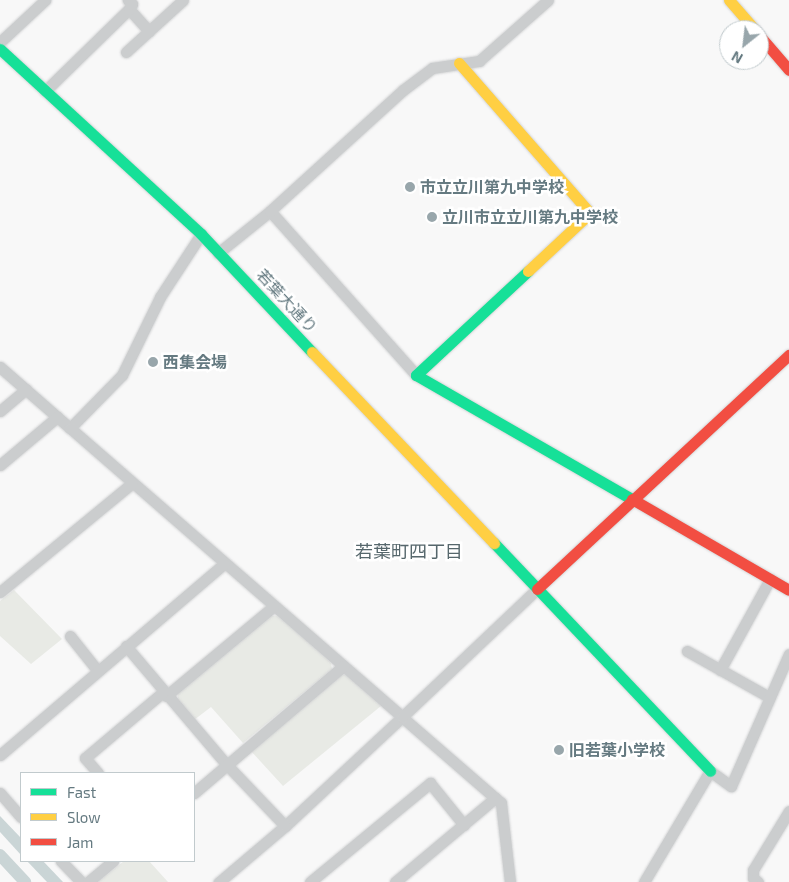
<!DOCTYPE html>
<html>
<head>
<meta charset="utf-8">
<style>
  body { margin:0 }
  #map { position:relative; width:789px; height:882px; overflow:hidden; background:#f8f8f8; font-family:"Exo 2","Noto Sans JP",sans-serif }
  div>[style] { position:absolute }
  .green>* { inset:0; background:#e8eae5 }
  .water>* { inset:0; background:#cad5d6 }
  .canal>* { height:12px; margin:-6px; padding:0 6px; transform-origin:6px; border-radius:6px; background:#cad5d6 }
  .roads { filter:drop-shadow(0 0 1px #d3d4d5) drop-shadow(0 0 1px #d3d4d5) }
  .street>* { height:11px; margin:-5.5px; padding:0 5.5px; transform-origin:5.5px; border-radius:5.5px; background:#cbcdce }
  .fast>* { height:11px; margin:-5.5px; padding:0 5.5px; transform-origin:5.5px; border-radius:5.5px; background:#16e098 }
  .slow>* { height:11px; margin:-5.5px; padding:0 5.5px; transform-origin:5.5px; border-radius:5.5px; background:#ffcf43 }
  .jam>* { height:11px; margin:-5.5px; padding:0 5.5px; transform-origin:5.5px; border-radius:5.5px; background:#f24e42 }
  .dots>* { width:14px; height:14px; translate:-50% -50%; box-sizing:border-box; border:2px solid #fff; border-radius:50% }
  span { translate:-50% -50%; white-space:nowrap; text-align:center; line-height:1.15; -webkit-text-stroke:5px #fff; paint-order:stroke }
  .poi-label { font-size:16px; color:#657a81; font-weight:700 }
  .left { translate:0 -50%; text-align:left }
  .street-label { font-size:16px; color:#657a81 }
  .neighbourhood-label { font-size:18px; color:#56676c }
  .legend { position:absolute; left:20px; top:772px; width:175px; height:90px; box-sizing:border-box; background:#fff; border:1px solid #c1cacd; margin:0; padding:6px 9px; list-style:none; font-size:15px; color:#657a81 }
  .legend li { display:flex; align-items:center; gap:10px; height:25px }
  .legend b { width:25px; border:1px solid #c1cacd }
  .north { position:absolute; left:719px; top:20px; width:50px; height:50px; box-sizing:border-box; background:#fff; border:1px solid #c1cacd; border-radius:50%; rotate:209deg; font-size:14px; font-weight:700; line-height:20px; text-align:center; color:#657a81 }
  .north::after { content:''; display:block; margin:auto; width:18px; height:22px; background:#98a6ab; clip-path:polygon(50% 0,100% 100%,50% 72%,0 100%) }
</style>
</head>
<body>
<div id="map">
  <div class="green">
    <i style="clip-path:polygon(14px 590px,62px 639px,31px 664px,0 636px,0 601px)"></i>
    <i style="clip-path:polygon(271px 616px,277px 616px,297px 632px,331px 663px,332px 669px,243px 743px,211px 707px,194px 720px,178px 701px,178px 694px)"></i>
    <i style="clip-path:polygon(340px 675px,346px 675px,381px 706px,283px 786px,250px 750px)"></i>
    <i style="clip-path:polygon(124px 861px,149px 861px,168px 882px,98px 882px)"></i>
  </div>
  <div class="water">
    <i style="clip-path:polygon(0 816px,21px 838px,21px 855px,0 832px)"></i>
    <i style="clip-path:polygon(27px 861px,43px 861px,63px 882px,47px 882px)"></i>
  </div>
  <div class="canal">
    <i style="left:0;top:855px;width:37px;rotate:47deg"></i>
  </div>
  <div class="roads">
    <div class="street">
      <i style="left:129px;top:9px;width:30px;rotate:48deg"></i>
      <i style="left:0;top:42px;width:62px;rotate:-43deg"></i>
      <i style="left:126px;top:52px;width:77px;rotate:-42.4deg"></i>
      <i style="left:45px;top:91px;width:117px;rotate:-44.3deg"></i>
      <i style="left:129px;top:9px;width:6px;rotate:-59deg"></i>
      <i style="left:132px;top:4px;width:6px;rotate:-135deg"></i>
      <i style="left:270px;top:211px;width:220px;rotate:48.3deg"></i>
      <i style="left:218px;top:253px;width:67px;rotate:-38.9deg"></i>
      <i style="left:270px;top:211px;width:180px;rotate:-42.3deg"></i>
      <i style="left:403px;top:90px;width:36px;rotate:-37deg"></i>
      <i style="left:432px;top:68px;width:48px;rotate:-8.5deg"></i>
      <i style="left:479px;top:61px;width:92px;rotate:-41.5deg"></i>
      <i style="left:0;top:367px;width:93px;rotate:41.1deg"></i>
      <i style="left:70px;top:428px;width:74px;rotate:-45.5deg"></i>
      <i style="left:122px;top:375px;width:87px;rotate:-64deg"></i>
      <i style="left:160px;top:297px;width:75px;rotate:-56.9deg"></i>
      <i style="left:0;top:411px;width:34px;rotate:-40deg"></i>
      <i style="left:70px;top:428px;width:440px;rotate:41deg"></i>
      <i style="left:402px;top:717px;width:160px;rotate:137deg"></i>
      <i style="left:285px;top:826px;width:87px;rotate:139.7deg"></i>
      <i style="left:0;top:465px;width:75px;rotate:-40.1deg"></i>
      <i style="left:0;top:592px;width:171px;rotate:-39.5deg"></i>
      <i style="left:70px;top:636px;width:43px;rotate:51.5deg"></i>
      <i style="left:126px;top:646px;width:156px;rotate:49.7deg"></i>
      <i style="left:227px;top:765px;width:84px;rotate:46.4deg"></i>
      <i style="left:687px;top:651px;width:94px;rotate:29.3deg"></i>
      <i style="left:720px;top:670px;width:104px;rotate:-61.2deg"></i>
      <i style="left:166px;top:696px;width:139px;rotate:-39.8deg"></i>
      <i style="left:0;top:755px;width:294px;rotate:-40.5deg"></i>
      <i style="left:98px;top:773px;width:20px;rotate:-131deg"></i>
      <i style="left:85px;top:758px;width:102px;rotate:-40.2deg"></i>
      <i style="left:0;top:793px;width:32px;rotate:49deg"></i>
      <i style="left:194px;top:793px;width:196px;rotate:-40.4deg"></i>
      <i style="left:61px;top:861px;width:29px;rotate:46deg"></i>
      <i style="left:88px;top:882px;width:33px;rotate:-40deg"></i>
      <i style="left:310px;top:882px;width:156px;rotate:-39.5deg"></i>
      <i style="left:430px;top:783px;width:54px;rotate:51deg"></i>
      <i style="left:395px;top:882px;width:131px;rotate:-40deg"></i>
      <i style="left:510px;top:882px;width:80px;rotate:-96.5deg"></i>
      <i style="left:501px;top:803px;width:131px;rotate:-139deg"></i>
      <i style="left:402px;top:717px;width:186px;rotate:-43.5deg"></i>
      <i style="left:644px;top:882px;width:129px;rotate:-59.3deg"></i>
      <i style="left:710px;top:771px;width:26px;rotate:36deg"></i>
      <i style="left:731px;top:786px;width:144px;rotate:-66.3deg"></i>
      <i style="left:758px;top:882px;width:6px;rotate:-141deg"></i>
      <i style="left:753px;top:878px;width:8px;rotate:-90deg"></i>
      <i style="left:753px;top:870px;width:69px;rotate:-58.6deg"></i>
    </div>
    <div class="fast">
      <i style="left:0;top:49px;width:273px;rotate:42.6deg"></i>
      <i style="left:201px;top:234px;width:162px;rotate:46.8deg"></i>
      <i style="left:528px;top:271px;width:153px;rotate:137.1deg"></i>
      <i style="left:416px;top:375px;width:249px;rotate:29.9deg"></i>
      <i style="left:494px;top:543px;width:314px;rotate:46.5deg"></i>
    </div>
    <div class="slow">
      <i style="left:729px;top:0;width:40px;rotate:49deg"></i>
      <i style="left:459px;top:63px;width:199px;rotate:48.9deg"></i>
      <i style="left:590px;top:213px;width:85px;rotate:136.9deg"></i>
      <i style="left:312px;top:352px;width:264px;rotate:46.4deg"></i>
    </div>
    <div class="jam">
      <i style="left:759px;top:35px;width:46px;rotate:49.4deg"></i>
      <i style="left:632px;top:499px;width:181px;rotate:30.1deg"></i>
      <i style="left:537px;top:589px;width:344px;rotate:-42.9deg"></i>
    </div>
  </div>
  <div class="dots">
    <i style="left:410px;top:187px;background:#98a6ab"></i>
    <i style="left:432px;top:217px;background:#98a6ab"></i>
    <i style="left:153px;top:362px;background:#98a6ab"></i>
    <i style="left:559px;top:750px;background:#98a6ab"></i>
  </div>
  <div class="poi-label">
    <span class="left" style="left:420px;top:187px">市立立川第九中学校</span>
    <span class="left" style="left:442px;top:217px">立川市立立川第九中学校</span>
    <span class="left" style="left:163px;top:362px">西集会場</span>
    <span class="left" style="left:569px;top:750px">旧若葉小学校</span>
  </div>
  <div class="street-label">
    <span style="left:287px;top:301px;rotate:47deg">若葉大通り</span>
  </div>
  <div class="neighbourhood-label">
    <span style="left:409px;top:551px">若葉町四丁目</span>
  </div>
  <ul class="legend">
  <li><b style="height:6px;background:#16e098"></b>Fast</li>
  <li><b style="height:6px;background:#ffcf43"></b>Slow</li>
  <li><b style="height:6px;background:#f24e42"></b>Jam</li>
  </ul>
  <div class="north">N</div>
</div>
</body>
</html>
